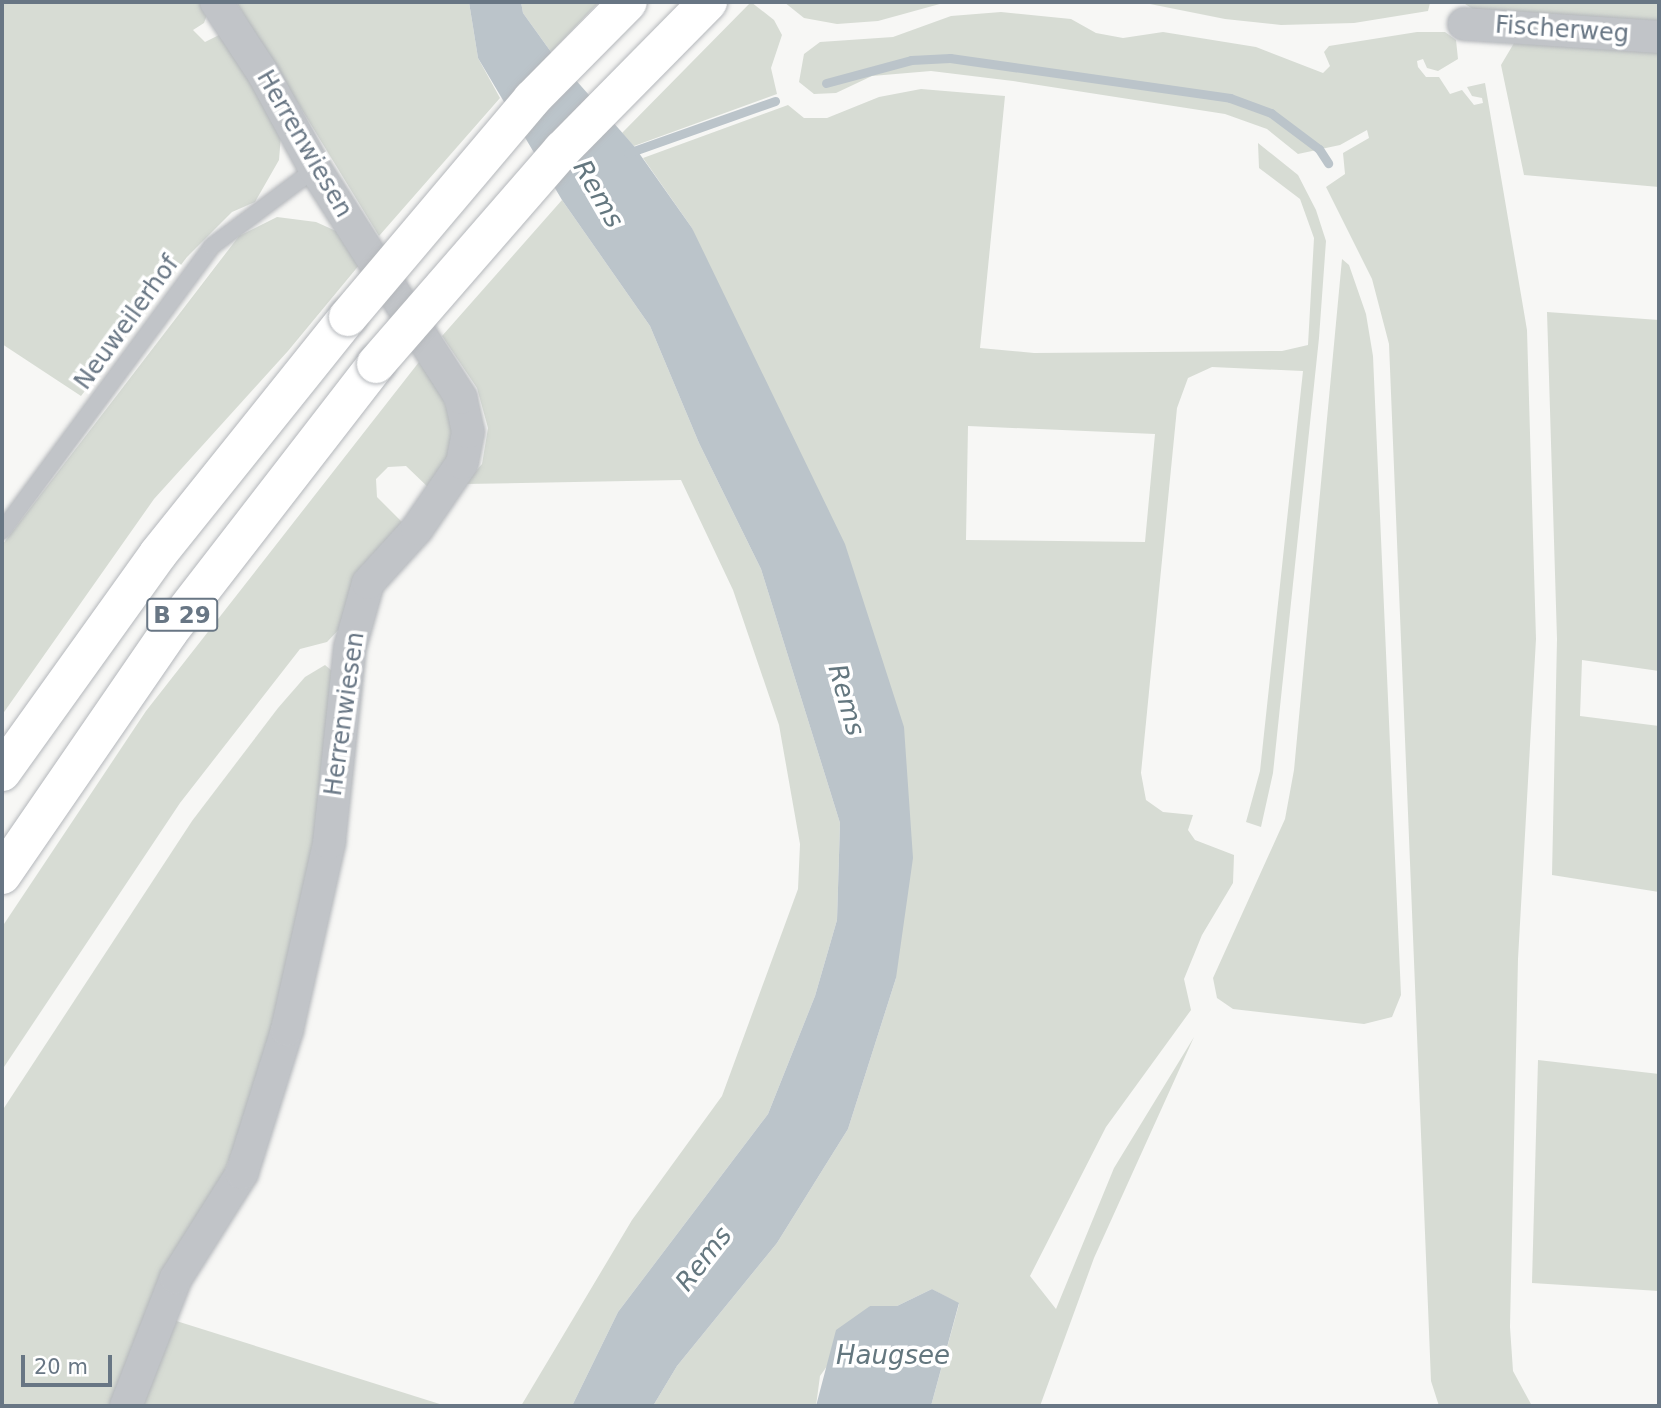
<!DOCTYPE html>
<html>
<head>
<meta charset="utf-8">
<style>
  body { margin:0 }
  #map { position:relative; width:1661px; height:1408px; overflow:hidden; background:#f7f7f5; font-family:"DejaVu Sans",sans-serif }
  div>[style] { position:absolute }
  .green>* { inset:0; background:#d7dcd4 }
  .water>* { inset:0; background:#bbc4ca }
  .stream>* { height:9px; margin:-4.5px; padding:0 4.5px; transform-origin:4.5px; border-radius:4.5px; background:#bbc4ca }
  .roads { filter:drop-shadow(0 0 2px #b4b7bb) drop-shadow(0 0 2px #b4b7bb) }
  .service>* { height:16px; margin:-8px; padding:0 8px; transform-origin:8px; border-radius:8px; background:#c1c4c8 }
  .minor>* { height:32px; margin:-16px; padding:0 16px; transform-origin:16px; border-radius:16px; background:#c1c4c8 }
  .trunk>* { height:38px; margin:-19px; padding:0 19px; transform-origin:19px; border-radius:19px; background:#fff }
  .bridges { filter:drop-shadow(0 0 2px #b4b7bb) drop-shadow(0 0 2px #b4b7bb) }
  .trunk-bridge>* { height:38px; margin:-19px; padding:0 19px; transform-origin:19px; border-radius:19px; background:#fff }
  span { translate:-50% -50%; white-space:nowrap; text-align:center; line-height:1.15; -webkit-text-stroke:7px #fff; paint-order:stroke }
  .shield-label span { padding:2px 5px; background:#fff; border:2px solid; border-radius:5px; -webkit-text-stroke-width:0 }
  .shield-label { font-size:23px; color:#687684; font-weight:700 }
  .street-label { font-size:24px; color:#687684 }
  .water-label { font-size:26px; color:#64777f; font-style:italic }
  .frame { position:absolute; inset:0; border:4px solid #687684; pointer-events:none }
  .scale { position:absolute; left:21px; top:1355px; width:91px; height:32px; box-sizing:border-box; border:4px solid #687684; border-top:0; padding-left:9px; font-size:21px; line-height:24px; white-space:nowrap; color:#687684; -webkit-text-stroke:5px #fff; paint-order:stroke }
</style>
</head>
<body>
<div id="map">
  <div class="green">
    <i style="clip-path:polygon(2px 2px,212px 2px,204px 23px,193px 30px,205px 42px,219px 35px,237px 40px,281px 135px,279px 160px,255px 202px,232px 212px,187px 257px,81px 396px,2px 344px)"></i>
    <i style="clip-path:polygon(236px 2px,469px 2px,478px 58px,500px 98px,379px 236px)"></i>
    <i style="clip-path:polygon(521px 2px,599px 2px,551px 52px,523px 13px)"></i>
    <i style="clip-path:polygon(751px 2px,774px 20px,782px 35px,771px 68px,777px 94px,634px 146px,622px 133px)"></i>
    <i style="clip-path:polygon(784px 2px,947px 2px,878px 21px,837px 24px,804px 18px)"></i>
    <i style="clip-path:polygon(1140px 2px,1429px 2px,1430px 3px,1428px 11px,1354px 23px,1281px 25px,1225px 19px)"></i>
    <i style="clip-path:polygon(1462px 2px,1659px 2px,1659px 187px,1524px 175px,1501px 65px,1517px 38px)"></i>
    <i style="clip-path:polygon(1001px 12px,1071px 19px,1096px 33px,1123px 38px,1163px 32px,1256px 47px,1323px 73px,1330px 66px,1324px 52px,1329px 46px,1417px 32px,1445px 32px,1456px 40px,1458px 59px,1438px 71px,1427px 68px,1423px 59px,1417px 61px,1418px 67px,1426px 77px,1439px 77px,1450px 94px,1462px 90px,1474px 105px,1483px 103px,1482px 98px,1472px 96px,1467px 87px,1485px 83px,1527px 330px,1536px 639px,1518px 959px,1510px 1327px,1513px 1371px,1532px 1406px,1439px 1406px,1431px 1381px,1389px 344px,1372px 279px,1326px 187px,1345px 174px,1343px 153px,1369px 138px,1367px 130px,1340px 145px,1298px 154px,1267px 129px,1225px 114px,1013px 81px,931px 71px,872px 76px,836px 93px,814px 94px,799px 82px,804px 54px,820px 42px,893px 37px,951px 16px)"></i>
    <i style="clip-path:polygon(evenodd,921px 89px,1005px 96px,980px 348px,1034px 353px,1282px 351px,1308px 345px,1314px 238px,1300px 199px,1259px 168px,1258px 143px,1298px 175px,1316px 210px,1326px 241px,1319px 338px,1273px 773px,1261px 827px,1246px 822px,1260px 771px,1303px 371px,1212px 367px,1188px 378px,1177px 408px,1141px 773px,1146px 800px,1163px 812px,1193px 815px,1188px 830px,1195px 840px,1234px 855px,1233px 883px,1202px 935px,1184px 979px,1191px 1010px,1106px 1127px,1030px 1276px,1056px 1309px,1114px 1168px,1194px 1037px,1094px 1258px,1040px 1406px,931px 1406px,959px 1304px,932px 1289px,897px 1306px,870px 1306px,820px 1376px,816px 1406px,653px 1406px,677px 1366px,777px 1243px,848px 1129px,896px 978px,692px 228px,643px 158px,788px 105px,804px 118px,827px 118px,879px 97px,921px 89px,968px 426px,1155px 434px,1145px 542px,966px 540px,968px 426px)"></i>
    <i style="clip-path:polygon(562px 200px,650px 326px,699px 443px,761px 569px,840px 823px,837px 920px,815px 996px,768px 1114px,618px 1312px,572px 1406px,521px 1406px,632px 1220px,722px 1096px,798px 889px,800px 844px,779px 725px,733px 590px,681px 480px,465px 484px,482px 464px,488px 428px,477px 388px,442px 336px)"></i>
    <i style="clip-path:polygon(277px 217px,316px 222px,345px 235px,365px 258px,288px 351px,154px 499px,2px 715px,2px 545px,239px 236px)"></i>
    <i style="clip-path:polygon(1342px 259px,1349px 265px,1366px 314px,1373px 356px,1401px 995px,1392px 1017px,1364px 1024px,1233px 1009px,1217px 998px,1213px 978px,1285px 819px,1294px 770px)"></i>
    <i style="clip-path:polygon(1547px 312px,1659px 320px,1659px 671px,1582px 660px,1580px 716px,1659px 726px,1659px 892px,1552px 875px,1557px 639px)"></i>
    <i style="clip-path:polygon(419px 362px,443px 398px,453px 427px,447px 464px,430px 489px,406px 466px,388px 467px,376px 479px,377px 497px,403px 523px,344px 624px,327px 642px,300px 649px,180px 803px,2px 1070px,2px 927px,146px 711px)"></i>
    <i style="clip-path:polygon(325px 665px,337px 675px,328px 799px,255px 1094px,221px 1180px,116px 1406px,2px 1406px,2px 1111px,192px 821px,278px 708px,305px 677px)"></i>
    <i style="clip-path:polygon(1538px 1060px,1659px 1074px,1659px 1291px,1532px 1283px)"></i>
    <i style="clip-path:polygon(170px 1319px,446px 1406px,139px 1406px)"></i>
  </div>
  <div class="water">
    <i style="clip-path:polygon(469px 2px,521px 2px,523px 13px,551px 52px,634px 146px,692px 228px,845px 544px,904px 727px,913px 858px,896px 978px,848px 1129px,777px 1243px,677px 1366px,653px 1406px,572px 1406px,618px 1312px,768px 1114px,815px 996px,837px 920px,840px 823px,761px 569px,699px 443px,650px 326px,562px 200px,478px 58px)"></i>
    <i style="clip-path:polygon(932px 1289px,959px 1303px,931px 1406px,816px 1406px,836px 1330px,870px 1306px,897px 1306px)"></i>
  </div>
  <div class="stream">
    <i style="left:826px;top:83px;width:88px;rotate:-15.1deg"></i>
    <i style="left:911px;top:60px;width:39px;rotate:-3deg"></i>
    <i style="left:950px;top:58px;width:283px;rotate:8.1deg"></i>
    <i style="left:1230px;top:98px;width:44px;rotate:20.1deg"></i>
    <i style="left:1271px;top:113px;width:60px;rotate:36.9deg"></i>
    <i style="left:1319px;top:149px;width:17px;rotate:57deg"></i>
    <i style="left:628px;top:153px;width:156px;rotate:-19.5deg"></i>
  </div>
  <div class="roads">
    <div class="service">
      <i style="left:2px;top:531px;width:354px;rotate:-53.6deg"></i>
      <i style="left:212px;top:246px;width:129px;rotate:-36.8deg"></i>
    </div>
    <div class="minor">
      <i style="left:1464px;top:24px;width:195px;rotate:3.8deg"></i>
      <i style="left:126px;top:1406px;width:137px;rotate:-68.7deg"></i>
      <i style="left:176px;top:1278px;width:124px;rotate:-57.8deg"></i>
      <i style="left:242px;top:1173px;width:150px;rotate:-72.5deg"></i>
      <i style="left:287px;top:1030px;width:192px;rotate:-77.3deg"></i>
      <i style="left:329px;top:843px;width:197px;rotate:-83.9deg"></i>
      <i style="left:350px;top:647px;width:66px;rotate:-74.3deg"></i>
      <i style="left:368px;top:583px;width:73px;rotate:-47.8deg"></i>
      <i style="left:417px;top:529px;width:80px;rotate:-55.7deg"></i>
      <i style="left:462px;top:463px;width:32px;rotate:-79deg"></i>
      <i style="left:468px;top:432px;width:35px;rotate:-102deg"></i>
      <i style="left:461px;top:398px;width:272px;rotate:-122.5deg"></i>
      <i style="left:315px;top:169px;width:107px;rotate:-118.5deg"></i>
      <i style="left:264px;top:75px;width:87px;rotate:-123.3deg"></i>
    </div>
    <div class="trunk">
      <i style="left:2px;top:772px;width:268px;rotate:-54.4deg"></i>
      <i style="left:158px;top:554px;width:304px;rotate:-51.3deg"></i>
      <i style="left:2px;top:875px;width:295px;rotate:-55.5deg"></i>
      <i style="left:169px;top:632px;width:339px;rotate:-52.3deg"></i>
    </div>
  </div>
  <div class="bridges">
    <div class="trunk-bridge">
      <i style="left:348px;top:317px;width:285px;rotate:-49.8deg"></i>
      <i style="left:532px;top:99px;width:136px;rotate:-45.3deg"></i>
      <i style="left:376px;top:364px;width:284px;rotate:-49deg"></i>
      <i style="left:562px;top:150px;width:208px;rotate:-45.4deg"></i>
    </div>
  </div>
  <div class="shield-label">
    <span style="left:182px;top:615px">B 29</span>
  </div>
  <div class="street-label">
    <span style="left:1562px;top:30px;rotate:4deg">Fischerweg</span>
    <span style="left:304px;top:144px;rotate:60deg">Herrenwiesen</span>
    <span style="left:127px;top:323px;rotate:-54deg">Neuweilerhof</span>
    <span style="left:345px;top:714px;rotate:-82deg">Herrenwiesen</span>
  </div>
  <div class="water-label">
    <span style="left:598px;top:194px;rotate:60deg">Rems</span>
    <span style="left:846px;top:700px;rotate:74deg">Rems</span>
    <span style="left:704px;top:1259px;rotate:-52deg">Rems</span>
    <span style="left:893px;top:1356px">Haugsee</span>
  </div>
  <div class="frame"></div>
  <div class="scale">20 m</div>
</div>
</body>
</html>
